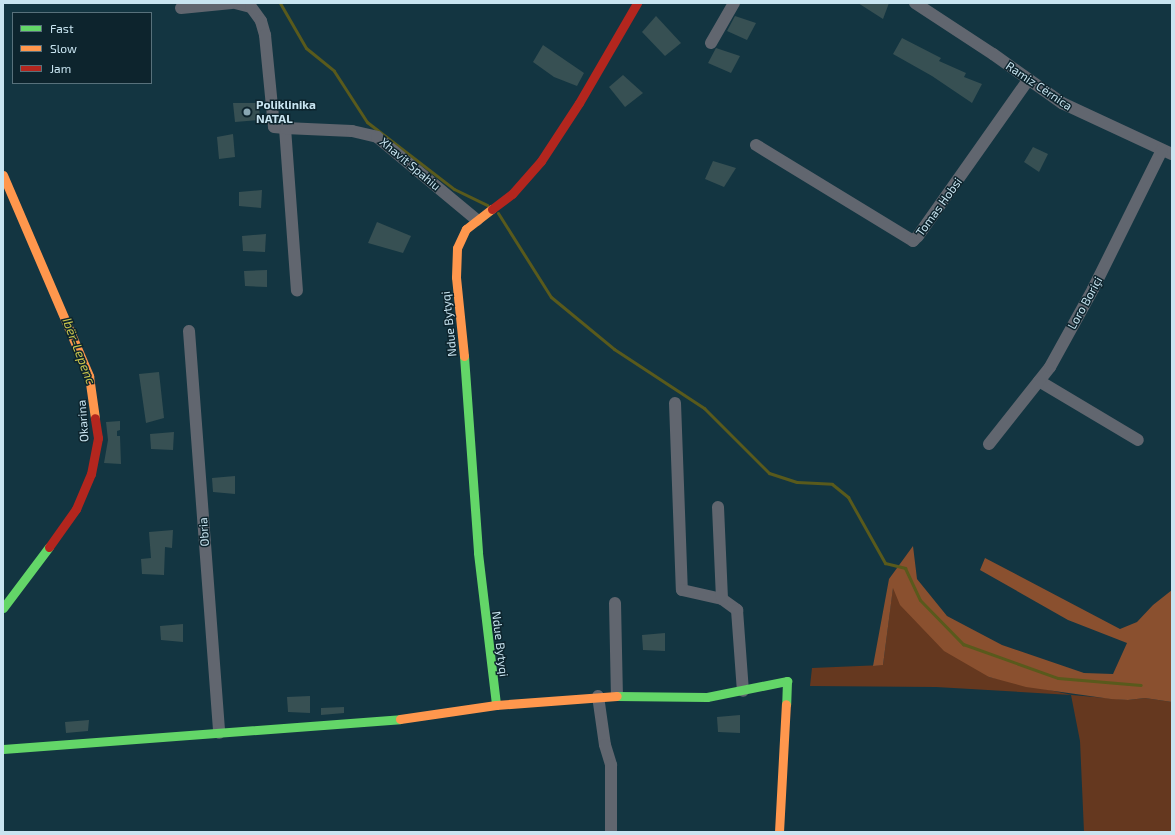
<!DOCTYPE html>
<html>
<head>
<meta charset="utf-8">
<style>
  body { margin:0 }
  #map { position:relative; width:1175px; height:835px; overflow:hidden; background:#133541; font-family:"Exo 2",sans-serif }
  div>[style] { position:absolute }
  .green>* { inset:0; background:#65381f }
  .forest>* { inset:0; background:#8a502f }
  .stream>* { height:3px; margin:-1.5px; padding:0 1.5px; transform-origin:1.5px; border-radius:1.5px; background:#595a1c }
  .building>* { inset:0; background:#375053 }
  .street>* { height:12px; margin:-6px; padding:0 6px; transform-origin:6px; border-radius:6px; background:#61666f }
  .fast>* { height:9px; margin:-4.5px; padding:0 4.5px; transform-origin:4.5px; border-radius:4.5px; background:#63d668 }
  .slow>* { height:9px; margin:-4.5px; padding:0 4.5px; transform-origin:4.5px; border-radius:4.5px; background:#ff974d }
  .jam>* { height:9px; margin:-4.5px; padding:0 4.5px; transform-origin:4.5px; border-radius:4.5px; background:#b3261e }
  .dots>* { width:11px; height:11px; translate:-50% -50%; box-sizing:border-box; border:2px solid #0d242d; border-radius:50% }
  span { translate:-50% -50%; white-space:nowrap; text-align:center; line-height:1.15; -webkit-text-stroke:3px #0d242d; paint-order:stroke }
  .street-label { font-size:12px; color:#c8e4f0 }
  .poi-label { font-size:12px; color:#c8e4f0; font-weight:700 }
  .left { translate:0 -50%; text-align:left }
  .water-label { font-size:13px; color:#cac64d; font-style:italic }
  .frame { position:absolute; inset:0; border:4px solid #c8e4f0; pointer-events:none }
  .legend { position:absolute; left:12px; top:12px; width:140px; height:72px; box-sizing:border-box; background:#0d242d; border:1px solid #58717b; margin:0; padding:5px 7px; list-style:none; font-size:12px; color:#c8e4f0 }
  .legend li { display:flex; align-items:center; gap:8px; height:20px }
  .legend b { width:20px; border:1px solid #58717b }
</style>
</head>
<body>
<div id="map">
  <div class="green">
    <i style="clip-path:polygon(893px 587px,989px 677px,1072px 695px,1128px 700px,1145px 698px,1172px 702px,1172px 832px,1084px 832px,1080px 741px,1071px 695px,936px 687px,810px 686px,812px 668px,883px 665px)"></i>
  </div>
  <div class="forest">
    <i style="clip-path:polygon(913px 546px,917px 579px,947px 616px,1002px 645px,1084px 673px,1113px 674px,1127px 643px,1068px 620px,980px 570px,985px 558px,1120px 629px,1137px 622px,1153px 605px,1172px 590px,1172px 702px,1145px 698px,1128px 700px,1111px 699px,1026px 687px,989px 677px,944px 651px,900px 605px,893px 588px,883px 665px,873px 666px,889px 579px)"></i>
  </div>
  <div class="stream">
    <i style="left:280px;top:3px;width:52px;rotate:60deg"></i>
    <i style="left:306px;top:48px;width:36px;rotate:39deg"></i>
    <i style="left:334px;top:71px;width:61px;rotate:57.1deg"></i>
    <i style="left:367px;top:122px;width:110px;rotate:37.6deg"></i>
    <i style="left:454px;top:189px;width:37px;rotate:26deg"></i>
    <i style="left:498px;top:213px;width:99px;rotate:57.8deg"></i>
    <i style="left:551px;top:297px;width:82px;rotate:39.5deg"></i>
    <i style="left:614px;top:349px;width:108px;rotate:33.2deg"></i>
    <i style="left:704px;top:408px;width:92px;rotate:45deg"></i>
    <i style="left:769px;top:473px;width:29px;rotate:18deg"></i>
    <i style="left:797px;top:482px;width:35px;rotate:3deg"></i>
    <i style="left:832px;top:484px;width:21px;rotate:39deg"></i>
    <i style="left:848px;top:497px;width:76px;rotate:60.7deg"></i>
    <i style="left:885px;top:563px;width:21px;rotate:14deg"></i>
    <i style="left:905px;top:568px;width:35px;rotate:65deg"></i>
    <i style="left:920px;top:600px;width:62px;rotate:45.7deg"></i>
    <i style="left:963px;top:644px;width:101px;rotate:19.7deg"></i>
    <i style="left:1058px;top:678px;width:83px;rotate:4.8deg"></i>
  </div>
  <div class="building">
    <i style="clip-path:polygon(858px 3px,889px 3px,883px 19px)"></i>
    <i style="clip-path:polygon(656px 16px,681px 43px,665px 56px,642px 32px)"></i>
    <i style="clip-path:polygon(735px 16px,756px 23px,747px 40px,727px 31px)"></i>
    <i style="clip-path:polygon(902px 38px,941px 58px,939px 61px,966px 73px,964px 77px,982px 84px,972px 103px,932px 76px,893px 54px)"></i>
    <i style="clip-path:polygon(543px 45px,584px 73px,577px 86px,554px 77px,533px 62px)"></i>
    <i style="clip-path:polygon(716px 48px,740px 56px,731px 73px,708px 63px)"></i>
    <i style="clip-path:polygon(623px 75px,643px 93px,625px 107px,609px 87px)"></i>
    <i style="clip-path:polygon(233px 103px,259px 103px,260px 120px,235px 122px)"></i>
    <i style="clip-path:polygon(233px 134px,235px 157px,219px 159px,217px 137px)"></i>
    <i style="clip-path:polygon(1033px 147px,1048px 154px,1039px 172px,1024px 162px)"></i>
    <i style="clip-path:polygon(713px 161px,736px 168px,724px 187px,705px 179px)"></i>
    <i style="clip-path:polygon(262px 190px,261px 208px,239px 206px,239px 192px)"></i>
    <i style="clip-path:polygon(377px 222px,411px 236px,403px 253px,368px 243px)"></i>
    <i style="clip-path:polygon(266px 234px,265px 252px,243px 251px,242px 236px)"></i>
    <i style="clip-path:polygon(267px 270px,267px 287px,245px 286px,244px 271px)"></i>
    <i style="clip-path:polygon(159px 372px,164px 418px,146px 423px,139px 374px)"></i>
    <i style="clip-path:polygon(120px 421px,120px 430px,117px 431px,117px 436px,120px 436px,121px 464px,104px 463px,108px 440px,106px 422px)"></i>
    <i style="clip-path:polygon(174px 432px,173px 450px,151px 449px,150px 434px)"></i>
    <i style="clip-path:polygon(235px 476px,235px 494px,213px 492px,212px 478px)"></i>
    <i style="clip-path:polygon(173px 530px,172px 548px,165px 547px,164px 575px,142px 574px,141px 559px,151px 558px,149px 532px)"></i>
    <i style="clip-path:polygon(183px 624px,183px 642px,161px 640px,160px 626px)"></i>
    <i style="clip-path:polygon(665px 633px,665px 651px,643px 650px,642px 635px)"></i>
    <i style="clip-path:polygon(310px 696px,310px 713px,288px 712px,287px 697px)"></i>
    <i style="clip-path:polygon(344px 707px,344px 713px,321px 715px,321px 708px)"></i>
    <i style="clip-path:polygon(740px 715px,740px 733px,718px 732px,717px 717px)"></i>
    <i style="clip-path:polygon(89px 720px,88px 731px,66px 733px,65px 722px)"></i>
  </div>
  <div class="street">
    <i style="left:235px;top:3px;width:16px;rotate:14deg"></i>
    <i style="left:251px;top:7px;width:17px;rotate:54deg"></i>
    <i style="left:261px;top:21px;width:15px;rotate:74deg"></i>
    <i style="left:265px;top:35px;width:92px;rotate:84.4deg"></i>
    <i style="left:274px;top:127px;width:11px;rotate:5deg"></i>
    <i style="left:285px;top:128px;width:163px;rotate:85.8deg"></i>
    <i style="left:915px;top:3px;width:93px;rotate:33.2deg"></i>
    <i style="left:993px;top:54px;width:85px;rotate:35.4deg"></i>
    <i style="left:1062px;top:103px;width:121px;rotate:24.9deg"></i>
    <i style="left:181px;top:8px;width:51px;rotate:-5.6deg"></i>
    <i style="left:711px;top:43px;width:46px;rotate:-60.1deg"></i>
    <i style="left:285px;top:128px;width:67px;rotate:2.6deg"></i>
    <i style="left:352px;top:131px;width:26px;rotate:13deg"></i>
    <i style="left:377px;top:137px;width:130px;rotate:39.7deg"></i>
    <i style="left:756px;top:145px;width:184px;rotate:31.4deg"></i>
    <i style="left:913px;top:241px;width:7px;rotate:-45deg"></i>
    <i style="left:918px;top:236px;width:191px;rotate:-54.8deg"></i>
    <i style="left:189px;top:331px;width:403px;rotate:85.7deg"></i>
    <i style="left:1039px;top:381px;width:115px;rotate:30.8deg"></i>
    <i style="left:675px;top:403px;width:187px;rotate:87.9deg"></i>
    <i style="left:682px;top:590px;width:41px;rotate:12.7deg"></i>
    <i style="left:722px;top:599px;width:19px;rotate:36deg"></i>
    <i style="left:737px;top:610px;width:81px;rotate:85.8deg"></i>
    <i style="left:989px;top:444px;width:98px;rotate:-51.6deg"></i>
    <i style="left:1050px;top:367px;width:89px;rotate:-61.1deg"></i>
    <i style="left:1093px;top:289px;width:155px;rotate:-63.6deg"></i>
    <i style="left:718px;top:507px;width:92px;rotate:87.5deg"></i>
    <i style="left:615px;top:603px;width:92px;rotate:88.8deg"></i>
    <i style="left:598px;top:696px;width:49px;rotate:81.9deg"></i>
    <i style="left:605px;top:745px;width:21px;rotate:73deg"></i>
    <i style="left:611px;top:765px;width:67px;rotate:90deg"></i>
  </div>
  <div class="fast">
    <i style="left:464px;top:356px;width:197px;rotate:85.9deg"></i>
    <i style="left:478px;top:553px;width:153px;rotate:83.2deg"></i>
    <i style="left:3px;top:608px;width:76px;rotate:-53deg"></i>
    <i style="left:617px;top:696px;width:90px;rotate:0.6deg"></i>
    <i style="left:707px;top:697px;width:82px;rotate:-11.3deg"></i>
    <i style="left:787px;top:681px;width:23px;rotate:92deg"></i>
    <i style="left:3px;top:749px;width:398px;rotate:-4.3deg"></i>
  </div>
  <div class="slow">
    <i style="left:3px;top:175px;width:219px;rotate:66.8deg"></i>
    <i style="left:89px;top:376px;width:42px;rotate:81.9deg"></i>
    <i style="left:464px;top:356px;width:79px;rotate:-95.8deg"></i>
    <i style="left:456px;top:277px;width:29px;rotate:-88deg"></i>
    <i style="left:457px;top:248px;width:21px;rotate:-65deg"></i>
    <i style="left:466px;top:229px;width:33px;rotate:-38deg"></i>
    <i style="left:400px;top:719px;width:97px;rotate:-8.3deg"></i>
    <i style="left:496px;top:705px;width:121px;rotate:-4.3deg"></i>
    <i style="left:779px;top:832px;width:128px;rotate:-86.9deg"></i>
  </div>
  <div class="jam">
    <i style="left:492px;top:209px;width:25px;rotate:-37deg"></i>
    <i style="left:512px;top:194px;width:44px;rotate:-48.7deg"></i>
    <i style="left:541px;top:161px;width:69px;rotate:-56.8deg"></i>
    <i style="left:579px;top:103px;width:116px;rotate:-59.9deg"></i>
    <i style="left:49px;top:547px;width:47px;rotate:-54.6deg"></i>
    <i style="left:76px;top:509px;width:38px;rotate:-67deg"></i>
    <i style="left:91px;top:474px;width:37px;rotate:-79deg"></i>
    <i style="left:98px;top:438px;width:20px;rotate:-99deg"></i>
  </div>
  <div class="dots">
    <i style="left:247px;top:112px;background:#89a7b3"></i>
  </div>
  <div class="street-label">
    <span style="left:1039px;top:86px;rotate:34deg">Ramiz Cërnica</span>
    <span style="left:410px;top:164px;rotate:40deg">Xhavit Spahiu</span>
    <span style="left:939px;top:207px;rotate:-54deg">Tomas Hobsi</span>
    <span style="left:1085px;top:303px;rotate:-61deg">Loro Boriçi</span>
    <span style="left:449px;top:324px;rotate:-96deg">Ndue Bytyqi</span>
    <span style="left:83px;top:421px;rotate:-94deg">Okarina</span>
    <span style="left:204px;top:532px;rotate:-94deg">Obria</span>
    <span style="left:500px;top:644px;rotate:83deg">Ndue Bytyqi</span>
  </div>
  <div class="poi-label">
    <span class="left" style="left:256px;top:112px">Poliklinika<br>NATAL</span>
  </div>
  <div class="water-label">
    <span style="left:79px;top:351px;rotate:69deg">Ibër-Lepenc</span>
  </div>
  <div class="frame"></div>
  <ul class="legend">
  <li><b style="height:5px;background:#63d668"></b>Fast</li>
  <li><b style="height:5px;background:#ff974d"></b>Slow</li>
  <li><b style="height:5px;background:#b3261e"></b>Jam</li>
  </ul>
</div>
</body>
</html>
